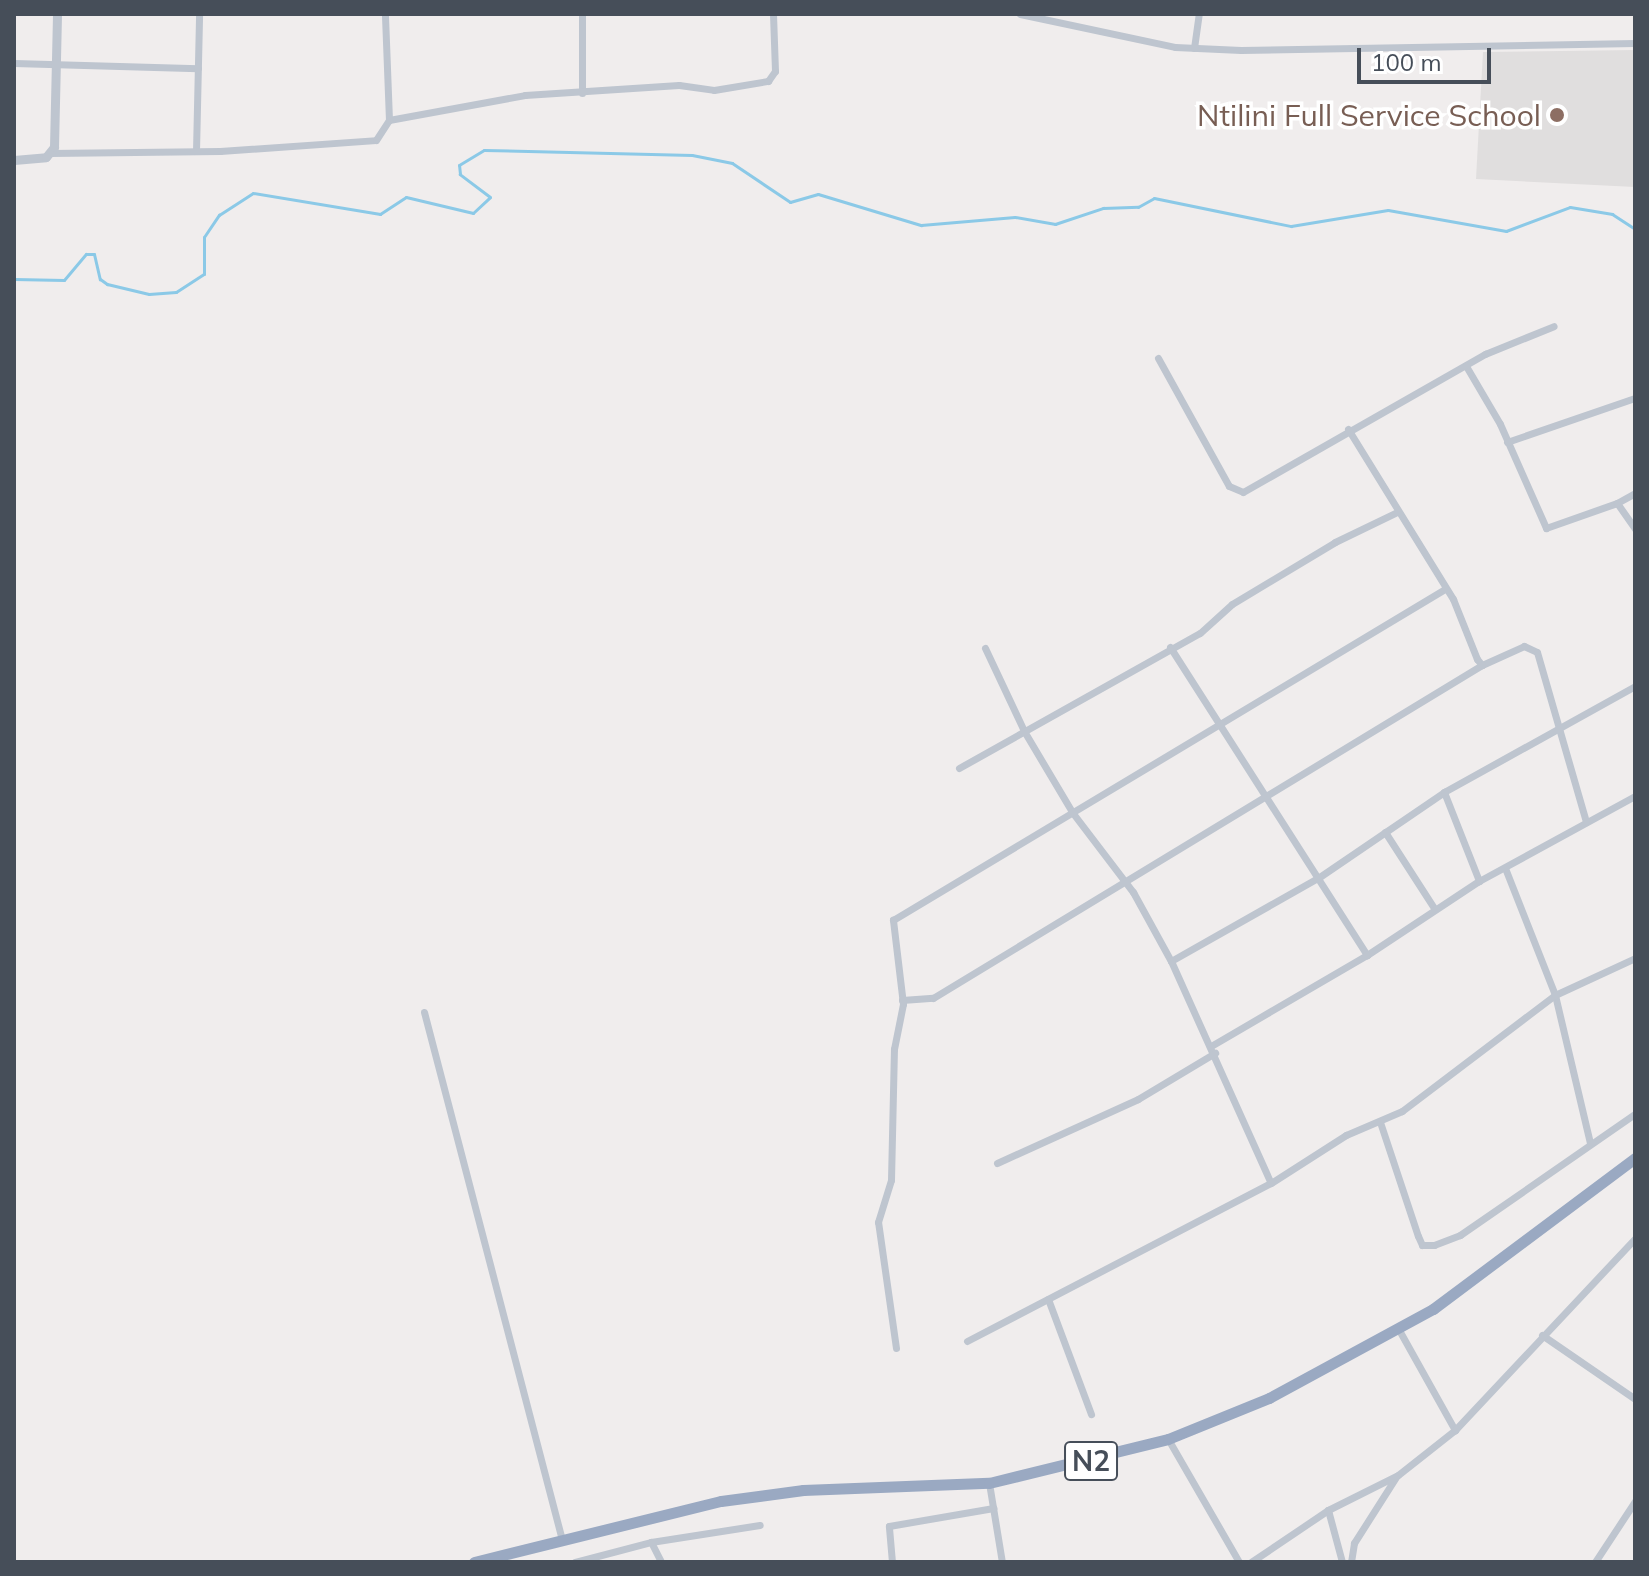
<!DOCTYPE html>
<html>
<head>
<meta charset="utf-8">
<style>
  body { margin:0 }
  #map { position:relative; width:1649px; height:1576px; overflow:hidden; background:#f0eded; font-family:Mulish,sans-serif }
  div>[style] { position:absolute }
  .education>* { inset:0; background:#e0dede }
  .stream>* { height:3px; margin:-1.5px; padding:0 1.5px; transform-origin:1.5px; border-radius:1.5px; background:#8bc9e7 }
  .minor>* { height:7px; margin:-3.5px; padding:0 3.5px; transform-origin:3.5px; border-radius:3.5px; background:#bec5cf }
  .tertiary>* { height:9px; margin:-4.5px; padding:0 4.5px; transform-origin:4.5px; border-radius:4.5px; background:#bec5cf }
  .trunk>* { height:11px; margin:-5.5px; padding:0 5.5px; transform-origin:5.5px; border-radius:5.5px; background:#9aa9c2 }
  .dots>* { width:22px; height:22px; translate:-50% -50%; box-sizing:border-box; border:4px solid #fff; border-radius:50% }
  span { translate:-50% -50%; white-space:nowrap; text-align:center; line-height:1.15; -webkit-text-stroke:7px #fff; paint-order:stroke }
  .shield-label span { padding:2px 6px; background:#fff; border:2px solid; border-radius:6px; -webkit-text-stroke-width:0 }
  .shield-label { font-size:28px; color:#464e59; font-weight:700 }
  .education-label { font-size:30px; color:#785e54 }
  .right { translate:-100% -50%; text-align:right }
  .frame { position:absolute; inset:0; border:16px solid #464e59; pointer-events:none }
  .scale { position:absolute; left:1357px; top:48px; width:134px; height:36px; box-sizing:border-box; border:4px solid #464e59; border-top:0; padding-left:10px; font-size:24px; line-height:28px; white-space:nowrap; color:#464e59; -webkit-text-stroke:6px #fff; paint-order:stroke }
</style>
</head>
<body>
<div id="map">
  <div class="education">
    <i style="clip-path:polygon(1635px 50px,1635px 187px,1476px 179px,1483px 52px)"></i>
  </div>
  <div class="stream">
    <i style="left:14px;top:279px;width:50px;rotate:1.1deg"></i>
    <i style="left:64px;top:280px;width:34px;rotate:-50deg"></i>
    <i style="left:86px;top:254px;width:8px"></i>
    <i style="left:94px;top:254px;width:26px;rotate:77deg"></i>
    <i style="left:100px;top:279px;width:9px;rotate:36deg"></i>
    <i style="left:107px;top:284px;width:43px;rotate:13.4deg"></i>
    <i style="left:149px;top:294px;width:27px;rotate:-4deg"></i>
    <i style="left:176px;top:292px;width:33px;rotate:-33deg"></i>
    <i style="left:204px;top:274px;width:37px;rotate:-90deg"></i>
    <i style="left:204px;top:237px;width:27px;rotate:-56deg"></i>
    <i style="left:219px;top:215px;width:40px;rotate:-32.9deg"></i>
    <i style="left:253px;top:193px;width:129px;rotate:9.4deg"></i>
    <i style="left:380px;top:214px;width:31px;rotate:-33deg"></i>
    <i style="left:406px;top:197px;width:69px;rotate:13.4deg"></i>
    <i style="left:473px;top:213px;width:23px;rotate:-43deg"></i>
    <i style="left:490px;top:197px;width:38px;rotate:-143deg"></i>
    <i style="left:460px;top:174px;width:9px;rotate:-96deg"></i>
    <i style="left:459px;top:165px;width:29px;rotate:-31deg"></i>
    <i style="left:484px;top:150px;width:208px;rotate:1.4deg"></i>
    <i style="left:692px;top:155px;width:41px;rotate:11.3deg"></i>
    <i style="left:732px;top:163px;width:70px;rotate:33.9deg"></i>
    <i style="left:790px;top:202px;width:29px;rotate:-16deg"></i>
    <i style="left:818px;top:194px;width:108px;rotate:16.8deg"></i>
    <i style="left:921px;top:225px;width:94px;rotate:-4.9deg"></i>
    <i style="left:1015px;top:217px;width:41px;rotate:9.9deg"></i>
    <i style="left:1055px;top:224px;width:51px;rotate:-18.4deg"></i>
    <i style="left:1103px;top:208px;width:35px;rotate:-2deg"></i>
    <i style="left:1138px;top:207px;width:18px;rotate:-29deg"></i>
    <i style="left:1154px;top:198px;width:140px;rotate:11.6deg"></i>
    <i style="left:1291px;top:226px;width:98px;rotate:-9.4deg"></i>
    <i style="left:1388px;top:210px;width:120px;rotate:10.1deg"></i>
    <i style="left:1506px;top:231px;width:68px;rotate:-20.6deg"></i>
    <i style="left:1570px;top:207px;width:43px;rotate:9.5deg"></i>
    <i style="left:1612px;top:214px;width:27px;rotate:33deg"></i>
  </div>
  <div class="minor">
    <i style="left:1020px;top:14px;width:158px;rotate:12deg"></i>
    <i style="left:1175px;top:47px;width:66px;rotate:2.6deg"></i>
    <i style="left:1241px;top:50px;width:394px;rotate:-1deg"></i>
    <i style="left:1194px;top:48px;width:34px;rotate:-82deg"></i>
    <i style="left:14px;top:63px;width:184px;rotate:1.6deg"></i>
    <i style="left:582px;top:93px;width:79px;rotate:-90deg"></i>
    <i style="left:389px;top:120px;width:138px;rotate:-10.4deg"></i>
    <i style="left:525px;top:95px;width:154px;rotate:-3.7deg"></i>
    <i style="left:679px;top:85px;width:35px;rotate:8deg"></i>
    <i style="left:714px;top:90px;width:55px;rotate:-9.5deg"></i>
    <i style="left:768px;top:81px;width:12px;rotate:-55deg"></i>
    <i style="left:775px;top:71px;width:57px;rotate:-92deg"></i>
    <i style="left:196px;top:151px;width:137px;rotate:-88.7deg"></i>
    <i style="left:50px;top:153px;width:170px;rotate:-0.7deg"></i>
    <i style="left:220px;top:151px;width:156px;rotate:-4deg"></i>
    <i style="left:376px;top:140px;width:24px;rotate:-57deg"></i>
    <i style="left:389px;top:120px;width:106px;rotate:-92.2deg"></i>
    <i style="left:1158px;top:358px;width:146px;rotate:61deg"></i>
    <i style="left:1229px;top:486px;width:15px;rotate:23deg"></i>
    <i style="left:1243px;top:492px;width:279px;rotate:-29.7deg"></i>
    <i style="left:1485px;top:354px;width:74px;rotate:-22.1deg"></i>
    <i style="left:1466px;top:366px;width:67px;rotate:59.6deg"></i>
    <i style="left:1500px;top:424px;width:114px;rotate:66.1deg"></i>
    <i style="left:1546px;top:528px;width:75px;rotate:-19.4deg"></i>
    <i style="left:1617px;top:503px;width:32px;rotate:55deg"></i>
    <i style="left:1348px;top:429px;width:200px;rotate:58.3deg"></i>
    <i style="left:1453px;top:599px;width:65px;rotate:68.2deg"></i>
    <i style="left:1477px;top:659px;width:8px;rotate:50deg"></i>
    <i style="left:1482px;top:665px;width:46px;rotate:-24.3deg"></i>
    <i style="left:1524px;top:646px;width:14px;rotate:25deg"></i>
    <i style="left:1537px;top:652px;width:177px;rotate:73.9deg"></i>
    <i style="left:1507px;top:442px;width:135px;rotate:-19deg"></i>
    <i style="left:1617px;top:503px;width:21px;rotate:-29deg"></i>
    <i style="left:1170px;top:647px;width:366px;rotate:57.4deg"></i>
    <i style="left:985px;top:648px;width:92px;rotate:64.8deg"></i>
    <i style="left:1024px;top:731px;width:94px;rotate:59.3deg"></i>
    <i style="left:1072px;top:812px;width:101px;rotate:52.7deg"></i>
    <i style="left:1133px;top:892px;width:79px;rotate:61.2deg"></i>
    <i style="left:1171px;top:961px;width:243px;rotate:65.8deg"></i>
    <i style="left:959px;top:768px;width:276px;rotate:-29.3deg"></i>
    <i style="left:1200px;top:633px;width:43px;rotate:-42.2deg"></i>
    <i style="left:1232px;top:604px;width:120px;rotate:-31deg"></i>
    <i style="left:1335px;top:542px;width:67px;rotate:-25.8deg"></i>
    <i style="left:1444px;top:792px;width:96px;rotate:68.5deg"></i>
    <i style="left:1385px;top:832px;width:90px;rotate:57.2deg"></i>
    <i style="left:1505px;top:868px;width:136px;rotate:68.5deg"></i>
    <i style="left:1555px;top:995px;width:152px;rotate:76.7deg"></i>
    <i style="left:1171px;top:961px;width:169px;rotate:-29.5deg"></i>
    <i style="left:1318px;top:878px;width:153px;rotate:-34.3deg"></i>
    <i style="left:1444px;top:792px;width:218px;rotate:-29deg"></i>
    <i style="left:902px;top:1000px;width:31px;rotate:-4deg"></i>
    <i style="left:933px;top:998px;width:642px;rotate:-31.24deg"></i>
    <i style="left:424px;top:1012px;width:546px;rotate:75.35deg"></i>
    <i style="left:1211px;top:1046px;width:181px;rotate:-30.3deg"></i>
    <i style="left:1367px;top:955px;width:134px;rotate:-33.5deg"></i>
    <i style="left:1479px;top:881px;width:178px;rotate:-28.6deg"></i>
    <i style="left:1380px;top:1122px;width:120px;rotate:71.6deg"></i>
    <i style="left:1418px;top:1236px;width:10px;rotate:66deg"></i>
    <i style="left:1422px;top:1245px;width:12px"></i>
    <i style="left:1434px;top:1245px;width:28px;rotate:-21deg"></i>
    <i style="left:1460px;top:1235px;width:213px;rotate:-34.7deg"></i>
    <i style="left:997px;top:1163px;width:155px;rotate:-24.4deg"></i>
    <i style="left:1138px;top:1099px;width:90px;rotate:-30.9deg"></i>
    <i style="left:1048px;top:1299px;width:123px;rotate:69.5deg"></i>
    <i style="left:1399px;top:1330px;width:115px;rotate:60.8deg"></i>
    <i style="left:1542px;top:1335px;width:113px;rotate:34.5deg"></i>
    <i style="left:967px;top:1341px;width:343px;rotate:-27.5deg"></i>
    <i style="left:1271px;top:1183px;width:89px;rotate:-32.6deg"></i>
    <i style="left:1346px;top:1135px;width:61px;rotate:-23.2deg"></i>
    <i style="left:1402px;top:1111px;width:192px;rotate:-37.2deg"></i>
    <i style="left:1555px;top:995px;width:88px;rotate:-24.8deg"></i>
    <i style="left:896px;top:1348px;width:127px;rotate:-98.1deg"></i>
    <i style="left:878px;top:1222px;width:44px;rotate:-72.8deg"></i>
    <i style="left:891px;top:1180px;width:131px;rotate:-88.7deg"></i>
    <i style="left:894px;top:1049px;width:46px;rotate:-78.7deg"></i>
    <i style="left:903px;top:1004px;width:85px;rotate:-96.8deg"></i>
    <i style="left:893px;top:920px;width:644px;rotate:-30.95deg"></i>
    <i style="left:1168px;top:1439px;width:142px;rotate:60deg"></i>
    <i style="left:989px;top:1483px;width:80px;rotate:80.7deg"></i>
    <i style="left:1328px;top:1510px;width:54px;rotate:74.9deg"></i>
    <i style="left:651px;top:1542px;width:22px;rotate:63deg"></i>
    <i style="left:575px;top:1562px;width:79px;rotate:-14.7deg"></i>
    <i style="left:651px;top:1542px;width:110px;rotate:-8.9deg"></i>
    <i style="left:892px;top:1562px;width:36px;rotate:-95deg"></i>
    <i style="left:889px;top:1526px;width:106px;rotate:-9.8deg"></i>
    <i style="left:1251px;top:1562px;width:93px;rotate:-34deg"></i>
    <i style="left:1328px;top:1510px;width:78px;rotate:-26.6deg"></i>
    <i style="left:1398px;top:1475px;width:73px;rotate:-38.3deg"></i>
    <i style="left:1455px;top:1430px;width:263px;rotate:-46.8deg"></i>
    <i style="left:1351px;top:1562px;width:19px;rotate:-81deg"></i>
    <i style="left:1354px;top:1543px;width:78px;rotate:-57.5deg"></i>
    <i style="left:1595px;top:1562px;width:73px;rotate:-56.7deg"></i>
  </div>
  <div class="tertiary">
    <i style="left:14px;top:160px;width:32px;rotate:-5deg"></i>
    <i style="left:46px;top:157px;width:13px;rotate:-51deg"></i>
    <i style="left:54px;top:147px;width:133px;rotate:-88.7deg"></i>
  </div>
  <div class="trunk">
    <i style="left:474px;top:1562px;width:254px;rotate:-13.9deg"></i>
    <i style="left:721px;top:1501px;width:83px;rotate:-7.6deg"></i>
    <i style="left:803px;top:1490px;width:186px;rotate:-2.2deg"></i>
    <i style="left:989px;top:1483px;width:184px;rotate:-13.8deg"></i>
    <i style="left:1168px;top:1439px;width:109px;rotate:-22.1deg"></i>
    <i style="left:1269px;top:1398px;width:187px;rotate:-28.5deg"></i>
    <i style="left:1433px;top:1309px;width:252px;rotate:-36.8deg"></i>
  </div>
  <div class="dots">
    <i style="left:1557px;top:115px;background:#8d6e63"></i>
  </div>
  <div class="shield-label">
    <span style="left:1091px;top:1461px">N2</span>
  </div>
  <div class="education-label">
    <span class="right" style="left:1541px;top:115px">Ntilini Full Service School</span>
  </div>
  <div class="frame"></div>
  <div class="scale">100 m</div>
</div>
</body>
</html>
